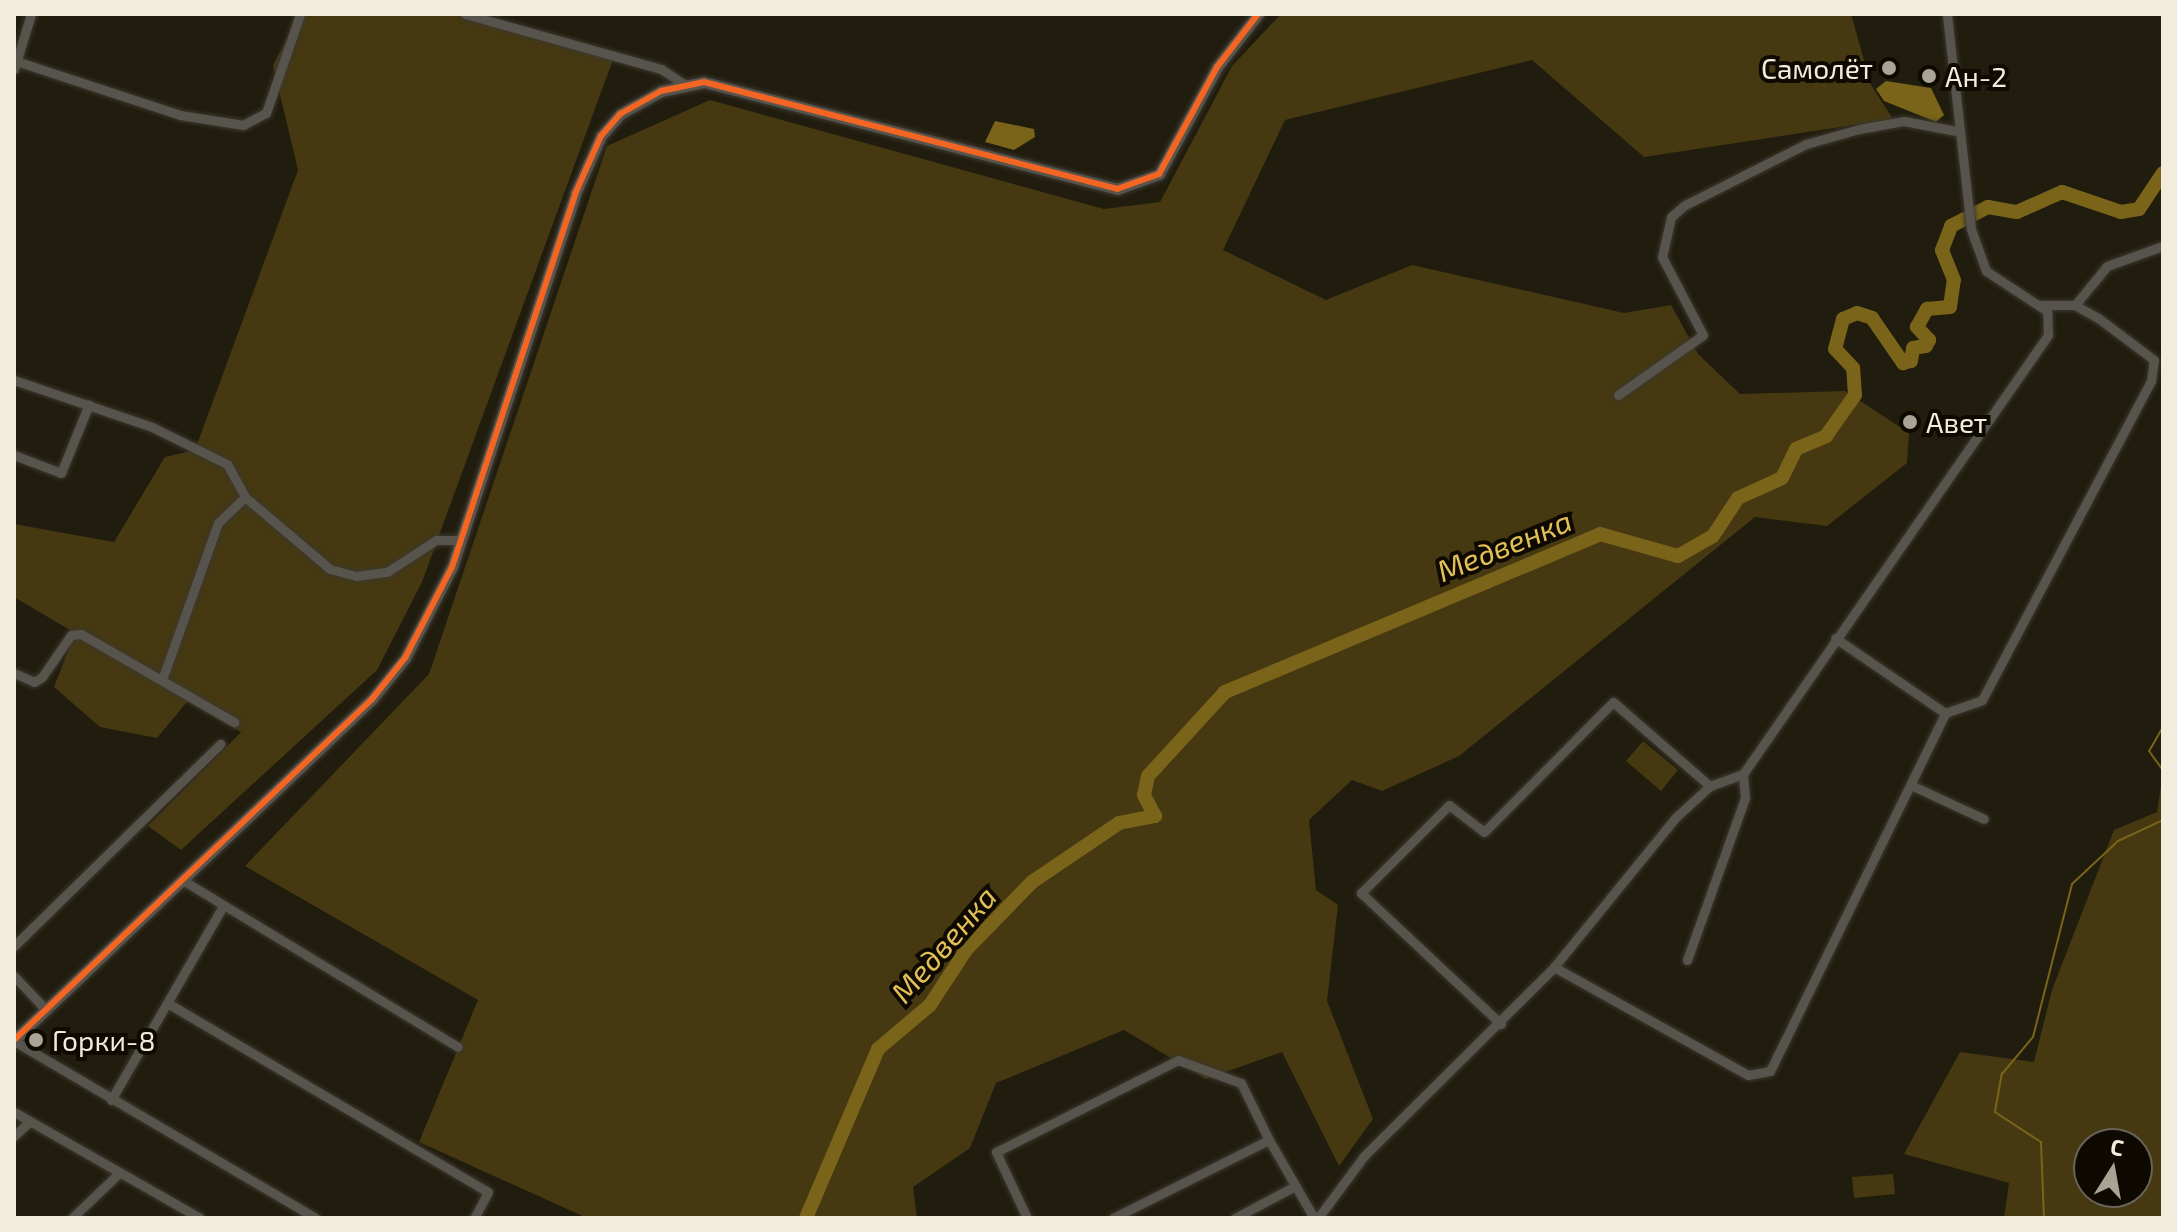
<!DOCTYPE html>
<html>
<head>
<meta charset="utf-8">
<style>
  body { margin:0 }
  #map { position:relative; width:2177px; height:1232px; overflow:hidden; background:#201c0e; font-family:"Exo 2",sans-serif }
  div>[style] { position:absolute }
  .green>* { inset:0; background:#463911 }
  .water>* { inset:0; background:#7a6419 }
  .stream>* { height:2px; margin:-1px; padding:0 1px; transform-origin:1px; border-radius:1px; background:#7a6419 }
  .river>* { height:14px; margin:-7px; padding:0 7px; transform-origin:7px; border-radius:7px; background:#7a6419 }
  .roads { filter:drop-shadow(0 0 2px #3c382d) drop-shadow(0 0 2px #3c382d) }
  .minor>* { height:9px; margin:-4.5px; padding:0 4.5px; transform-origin:4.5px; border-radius:4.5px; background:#57544e }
  .tertiary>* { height:11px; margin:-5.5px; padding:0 5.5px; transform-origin:5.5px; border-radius:5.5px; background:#57544e }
  .bus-1>* { height:6px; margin:-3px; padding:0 3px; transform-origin:3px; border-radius:3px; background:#f26522 }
  .dots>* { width:22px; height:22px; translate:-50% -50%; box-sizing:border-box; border:4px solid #0e0a02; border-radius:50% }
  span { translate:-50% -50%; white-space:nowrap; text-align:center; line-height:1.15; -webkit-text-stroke:8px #0e0a02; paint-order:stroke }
  .poi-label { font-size:28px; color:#f1ecdc }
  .right { translate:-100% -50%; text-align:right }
  .left { translate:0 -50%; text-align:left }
  .water-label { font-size:30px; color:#e2c056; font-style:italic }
  .frame { position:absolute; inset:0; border:16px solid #f1ecdc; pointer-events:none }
  .north { position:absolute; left:2073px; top:1128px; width:80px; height:80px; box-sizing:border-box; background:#0e0a02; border:2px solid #696459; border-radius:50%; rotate:11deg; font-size:22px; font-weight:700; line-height:32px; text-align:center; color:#f1ecdc }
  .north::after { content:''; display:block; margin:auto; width:28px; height:36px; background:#a8a394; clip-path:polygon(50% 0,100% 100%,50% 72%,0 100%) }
</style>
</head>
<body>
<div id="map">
  <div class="green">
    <i style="clip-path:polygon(301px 14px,469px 14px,615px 54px,422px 582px,377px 670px,181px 850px,148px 826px,241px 732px,187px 702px,157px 738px,100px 727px,54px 687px,75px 633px,14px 597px,14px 524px,114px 542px,165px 457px,195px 450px,298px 170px,273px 65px)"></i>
    <i style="clip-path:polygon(1281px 14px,1851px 14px,1871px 85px,1893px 119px,1644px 157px,1532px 60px,1285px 120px,1223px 250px,1326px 300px,1412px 265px,1624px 313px,1671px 305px,1698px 354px,1740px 394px,1845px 391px,1909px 433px,1907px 463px,1827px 526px,1755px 517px,1459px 756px,1382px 791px,1352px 780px,1309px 820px,1316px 890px,1338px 905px,1327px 1001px,1373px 1119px,1339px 1166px,1282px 1052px,1206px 1079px,1124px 1030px,996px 1083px,970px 1148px,913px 1187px,917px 1218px,587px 1218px,419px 1142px,478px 1000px,245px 866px,429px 674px,607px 146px,710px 100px,1104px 209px,1160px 202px,1232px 66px)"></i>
    <i style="clip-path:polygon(1643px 741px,1678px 770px,1661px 791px,1626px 761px)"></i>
    <i style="clip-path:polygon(evenodd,2163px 772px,2163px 1218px,2004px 1218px,2009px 1183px,1904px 1154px,1960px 1052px,2034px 1062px,2052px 990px,2114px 830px,2157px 812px,2163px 772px,2137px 1144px,2137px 1192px,2089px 1192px,2089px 1144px,2137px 1144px)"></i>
    <i style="clip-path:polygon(1893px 1174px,1895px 1194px,1854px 1198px,1852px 1177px)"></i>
  </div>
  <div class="water">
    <i style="clip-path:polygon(1886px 81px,1931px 88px,1944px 115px,1936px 122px,1884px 101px,1876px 89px)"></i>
    <i style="clip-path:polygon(995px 121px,1034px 129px,1035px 137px,1014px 150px,985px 142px)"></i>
  </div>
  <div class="stream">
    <i style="left:2163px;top:727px;width:28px;rotate:120deg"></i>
    <i style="left:2149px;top:751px;width:24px;rotate:54deg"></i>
    <i style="left:2044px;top:1218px;width:76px;rotate:-92.3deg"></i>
    <i style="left:2041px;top:1142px;width:55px;rotate:-146.9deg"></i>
    <i style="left:1995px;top:1112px;width:39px;rotate:-80deg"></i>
    <i style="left:2002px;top:1074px;width:48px;rotate:-50deg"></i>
    <i style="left:2033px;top:1037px;width:158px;rotate:-75.7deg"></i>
    <i style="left:2072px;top:884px;width:63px;rotate:-43.1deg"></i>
    <i style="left:2118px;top:841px;width:50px;rotate:-25deg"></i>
  </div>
  <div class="river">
    <i style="left:806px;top:1218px;width:184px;rotate:-66.9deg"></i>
    <i style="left:878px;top:1049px;width:68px;rotate:-40.2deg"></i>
    <i style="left:930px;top:1005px;width:66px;rotate:-56.8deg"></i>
    <i style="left:966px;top:950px;width:95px;rotate:-45.9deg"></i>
    <i style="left:1032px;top:882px;width:105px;rotate:-34.1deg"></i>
    <i style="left:1119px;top:823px;width:37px;rotate:-11deg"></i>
    <i style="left:1155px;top:816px;width:24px;rotate:-118deg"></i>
    <i style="left:1144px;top:795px;width:19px;rotate:-78deg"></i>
    <i style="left:1148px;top:776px;width:114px;rotate:-47.5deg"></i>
    <i style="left:1225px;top:692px;width:407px;rotate:-22.8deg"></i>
    <i style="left:1600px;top:534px;width:81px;rotate:15.8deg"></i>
    <i style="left:1678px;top:556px;width:40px;rotate:-29.7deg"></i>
    <i style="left:1713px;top:536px;width:45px;rotate:-56.7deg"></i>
    <i style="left:1738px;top:498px;width:48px;rotate:-24.4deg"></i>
    <i style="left:1782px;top:478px;width:32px;rotate:-64deg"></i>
    <i style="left:1796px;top:449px;width:33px;rotate:-23deg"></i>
    <i style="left:1826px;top:436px;width:50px;rotate:-54.7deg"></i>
    <i style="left:1855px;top:395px;width:27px;rotate:-94deg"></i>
    <i style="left:1853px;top:368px;width:26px;rotate:-133deg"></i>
    <i style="left:1835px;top:349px;width:31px;rotate:-75deg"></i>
    <i style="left:1843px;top:319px;width:15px;rotate:-23deg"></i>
    <i style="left:1857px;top:313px;width:16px;rotate:18deg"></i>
    <i style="left:1872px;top:318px;width:55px;rotate:55.4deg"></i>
    <i style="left:1903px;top:363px;width:8px;rotate:-14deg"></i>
    <i style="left:1911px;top:361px;width:13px;rotate:-81deg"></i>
    <i style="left:1913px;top:348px;width:13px;rotate:-9deg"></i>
    <i style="left:1926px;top:346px;width:7px;rotate:-63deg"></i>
    <i style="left:1929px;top:340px;width:18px;rotate:-133deg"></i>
    <i style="left:1917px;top:327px;width:21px;rotate:-61deg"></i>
    <i style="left:1927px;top:309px;width:23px;rotate:-5deg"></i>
    <i style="left:1950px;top:307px;width:27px;rotate:-82deg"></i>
    <i style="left:1954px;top:280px;width:32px;rotate:-112deg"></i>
    <i style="left:1942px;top:250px;width:26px;rotate:-69deg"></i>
    <i style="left:1951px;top:226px;width:42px;rotate:-27.2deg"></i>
    <i style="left:1988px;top:207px;width:29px;rotate:10deg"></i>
    <i style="left:2017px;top:212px;width:49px;rotate:-24deg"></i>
    <i style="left:2062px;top:192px;width:62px;rotate:18.7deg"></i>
    <i style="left:2121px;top:212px;width:18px;rotate:-9deg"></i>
    <i style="left:2139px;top:209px;width:43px;rotate:-56.3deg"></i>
  </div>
  <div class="roads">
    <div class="minor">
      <i style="left:465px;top:14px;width:204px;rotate:15.7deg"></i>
      <i style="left:661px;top:69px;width:27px;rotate:33deg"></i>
      <i style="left:16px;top:61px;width:173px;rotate:18.2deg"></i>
      <i style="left:180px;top:115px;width:64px;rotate:9deg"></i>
      <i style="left:243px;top:125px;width:26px;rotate:-28deg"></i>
      <i style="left:266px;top:113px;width:105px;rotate:-71deg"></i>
      <i style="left:14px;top:69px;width:58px;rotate:-72.8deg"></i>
      <i style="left:2075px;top:305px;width:50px;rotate:-50.6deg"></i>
      <i style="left:2107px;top:266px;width:59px;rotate:-19.7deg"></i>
      <i style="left:14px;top:380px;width:146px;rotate:18.8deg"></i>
      <i style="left:152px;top:427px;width:84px;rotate:26.3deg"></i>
      <i style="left:227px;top:464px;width:38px;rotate:61deg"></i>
      <i style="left:245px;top:497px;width:111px;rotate:40.3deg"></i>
      <i style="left:330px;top:569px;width:28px;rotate:15deg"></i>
      <i style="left:357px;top:576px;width:30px;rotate:-8deg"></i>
      <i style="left:387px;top:572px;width:59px;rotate:-33.1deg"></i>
      <i style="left:436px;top:540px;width:25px"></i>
      <i style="left:1618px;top:395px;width:104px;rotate:-35.2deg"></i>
      <i style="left:1703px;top:335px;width:88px;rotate:-117.7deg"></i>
      <i style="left:1662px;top:257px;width:41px;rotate:-77.3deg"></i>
      <i style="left:1671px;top:217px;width:18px;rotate:-41deg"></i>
      <i style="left:1685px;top:205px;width:136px;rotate:-26.8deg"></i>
      <i style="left:1806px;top:144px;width:55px;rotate:-15.8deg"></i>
      <i style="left:1859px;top:129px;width:46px;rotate:-10.1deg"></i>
      <i style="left:1904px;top:121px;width:53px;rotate:10.9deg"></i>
      <i style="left:14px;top:455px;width:50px;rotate:21deg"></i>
      <i style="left:61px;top:473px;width:74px;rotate:-67.9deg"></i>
      <i style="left:14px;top:673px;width:22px;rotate:24deg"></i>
      <i style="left:34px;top:682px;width:9px;rotate:-32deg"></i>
      <i style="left:42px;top:677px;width:51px;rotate:-55.4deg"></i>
      <i style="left:71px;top:635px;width:10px;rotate:-6deg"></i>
      <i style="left:81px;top:634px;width:177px;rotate:29.9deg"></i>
      <i style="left:162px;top:680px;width:167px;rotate:-70.4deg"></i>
      <i style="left:218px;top:523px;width:37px;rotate:-44deg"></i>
      <i style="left:1945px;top:713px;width:39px;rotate:-19deg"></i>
      <i style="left:1982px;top:700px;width:361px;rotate:-62.1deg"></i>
      <i style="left:2151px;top:381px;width:21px;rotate:-82deg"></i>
      <i style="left:2154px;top:360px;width:70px;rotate:-143.1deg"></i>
      <i style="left:2098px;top:318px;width:26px;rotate:-151deg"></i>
      <i style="left:2075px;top:305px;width:35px;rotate:180deg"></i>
      <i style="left:1913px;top:786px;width:78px;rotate:24.9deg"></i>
      <i style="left:184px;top:881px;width:320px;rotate:31.2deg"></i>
      <i style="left:14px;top:946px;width:289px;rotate:-44.4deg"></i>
      <i style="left:1687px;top:960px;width:172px;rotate:-70.3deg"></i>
      <i style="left:1745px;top:798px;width:24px;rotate:-95deg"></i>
      <i style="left:1554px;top:967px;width:222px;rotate:29.1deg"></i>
      <i style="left:1748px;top:1075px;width:22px;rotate:-10deg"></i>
      <i style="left:1770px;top:1071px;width:398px;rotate:-63.9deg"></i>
      <i style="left:1945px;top:713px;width:133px;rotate:-145.7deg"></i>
      <i style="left:14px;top:976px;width:47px;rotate:46.7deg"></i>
      <i style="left:169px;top:1004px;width:370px;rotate:30.5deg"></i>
      <i style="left:488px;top:1192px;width:30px;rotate:118deg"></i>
      <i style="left:1501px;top:1024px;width:192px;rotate:-136.9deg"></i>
      <i style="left:1361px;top:893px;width:124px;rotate:-45deg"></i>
      <i style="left:1449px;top:805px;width:44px;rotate:37.6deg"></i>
      <i style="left:1484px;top:832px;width:183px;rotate:-45.2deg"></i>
      <i style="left:1613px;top:702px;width:128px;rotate:40.9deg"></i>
      <i style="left:14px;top:1041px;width:350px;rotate:30.4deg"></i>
      <i style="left:111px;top:1100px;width:222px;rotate:-60deg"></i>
      <i style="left:14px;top:1112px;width:214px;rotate:29.7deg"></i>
      <i style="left:14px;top:1136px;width:21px;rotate:-43deg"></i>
      <i style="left:72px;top:1218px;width:64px;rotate:-43.7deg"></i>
      <i style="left:1027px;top:1218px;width:73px;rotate:-115.2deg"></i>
      <i style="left:996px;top:1152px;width:204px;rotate:-26.8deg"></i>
      <i style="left:1178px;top:1060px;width:67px;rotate:20.1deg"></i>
      <i style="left:1241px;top:1083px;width:64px;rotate:63.8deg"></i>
      <i style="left:1113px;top:1218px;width:174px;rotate:-26.6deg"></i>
      <i style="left:1269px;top:1140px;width:90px;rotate:60deg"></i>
      <i style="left:1235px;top:1218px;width:68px;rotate:-28.1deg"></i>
      <i style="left:1318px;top:1218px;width:77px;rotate:-53.4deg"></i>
      <i style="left:1364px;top:1156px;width:268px;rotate:-44.8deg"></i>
      <i style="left:1554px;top:967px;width:193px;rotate:-50.9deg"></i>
      <i style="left:1676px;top:817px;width:46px;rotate:-42.4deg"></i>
      <i style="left:1710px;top:786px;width:35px;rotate:-20deg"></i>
      <i style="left:1743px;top:774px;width:535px;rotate:-55.21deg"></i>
      <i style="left:2048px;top:335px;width:24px;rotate:-92deg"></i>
      <i style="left:2047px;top:311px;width:73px;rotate:-146.7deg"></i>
      <i style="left:1986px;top:271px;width:45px;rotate:-109.7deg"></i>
      <i style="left:1971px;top:229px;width:216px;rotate:-96.4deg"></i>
    </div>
    <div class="tertiary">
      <i style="left:14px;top:1040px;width:494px;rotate:-43.6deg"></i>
      <i style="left:372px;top:699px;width:53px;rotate:-51.2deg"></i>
      <i style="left:405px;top:658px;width:102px;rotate:-62.7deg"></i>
      <i style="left:452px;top:567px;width:393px;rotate:-71.7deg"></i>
      <i style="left:575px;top:194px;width:64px;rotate:-65.9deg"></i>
      <i style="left:601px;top:136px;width:29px;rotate:-49deg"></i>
      <i style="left:620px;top:114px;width:47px;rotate:-29.3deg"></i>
      <i style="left:661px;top:91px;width:44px;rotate:-11.8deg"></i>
      <i style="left:704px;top:82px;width:427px;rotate:14.5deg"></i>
      <i style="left:1117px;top:189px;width:45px;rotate:-19.7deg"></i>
      <i style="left:1159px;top:174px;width:122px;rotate:-61.5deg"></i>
      <i style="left:1217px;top:67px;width:67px;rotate:-52.3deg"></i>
    </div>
  </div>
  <div class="bus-1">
    <i style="left:14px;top:1040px;width:494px;rotate:-43.6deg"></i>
    <i style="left:372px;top:699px;width:53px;rotate:-51.2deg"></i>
    <i style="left:405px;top:658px;width:102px;rotate:-62.7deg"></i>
    <i style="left:452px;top:567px;width:393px;rotate:-71.7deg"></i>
    <i style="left:575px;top:194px;width:64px;rotate:-65.9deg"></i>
    <i style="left:601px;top:136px;width:29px;rotate:-49deg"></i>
    <i style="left:620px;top:114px;width:47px;rotate:-29.3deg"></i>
    <i style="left:661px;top:91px;width:44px;rotate:-11.8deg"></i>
    <i style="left:704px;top:82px;width:427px;rotate:14.5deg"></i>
    <i style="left:1117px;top:189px;width:45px;rotate:-19.7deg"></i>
    <i style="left:1159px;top:174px;width:122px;rotate:-61.5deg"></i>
    <i style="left:1217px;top:67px;width:67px;rotate:-52.3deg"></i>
  </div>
  <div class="dots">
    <i style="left:1889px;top:68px;background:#a8a394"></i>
    <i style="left:1929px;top:76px;background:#a8a394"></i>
    <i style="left:1910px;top:422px;background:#a8a394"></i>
    <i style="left:36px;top:1040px;background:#a8a394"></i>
  </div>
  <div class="poi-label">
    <span class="right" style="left:1873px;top:68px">Самолёт</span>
    <span class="left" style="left:1945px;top:76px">Ан-2</span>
    <span class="left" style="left:1926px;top:422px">Авет</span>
    <span class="left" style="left:52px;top:1040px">Горки-8</span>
  </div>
  <div class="water-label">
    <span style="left:1504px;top:545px;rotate:-22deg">Медвенка</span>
    <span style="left:943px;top:944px;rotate:-49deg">Медвенка</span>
  </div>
  <div class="frame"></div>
  <div class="north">С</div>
</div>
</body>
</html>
